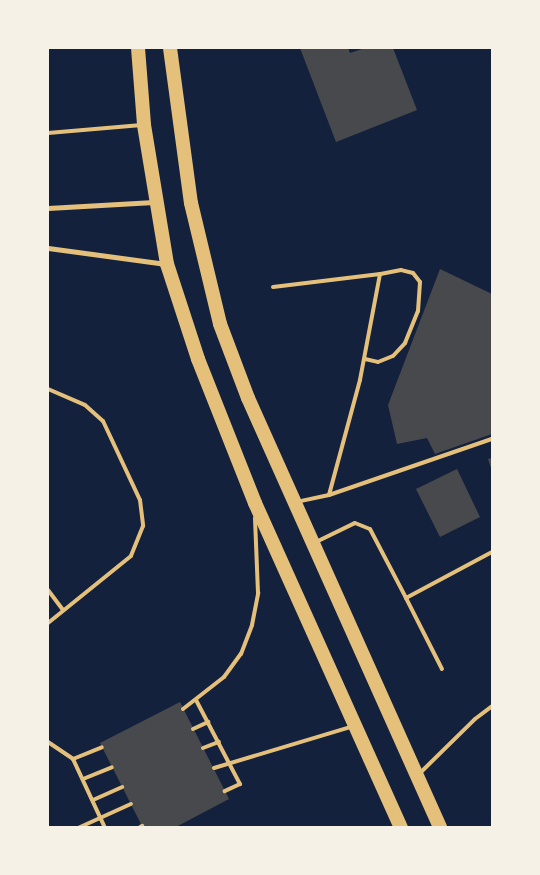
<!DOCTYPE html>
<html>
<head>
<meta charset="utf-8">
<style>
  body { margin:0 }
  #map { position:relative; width:540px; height:875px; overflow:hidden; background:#14213d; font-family:Montserrat,sans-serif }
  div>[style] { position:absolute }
  .building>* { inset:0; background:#48494c }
  .service>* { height:4px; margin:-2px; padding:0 2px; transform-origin:2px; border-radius:2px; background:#e5c07b }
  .minor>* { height:5px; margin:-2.5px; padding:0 2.5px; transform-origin:2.5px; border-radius:2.5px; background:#e5c07b }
  .trunk>* { height:14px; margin:-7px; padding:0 7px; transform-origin:7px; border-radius:7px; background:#e5c07b }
  span { translate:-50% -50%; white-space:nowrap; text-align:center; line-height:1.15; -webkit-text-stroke:5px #f6f1e7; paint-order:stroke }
  .frame { position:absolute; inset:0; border:49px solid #f6f1e7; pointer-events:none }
</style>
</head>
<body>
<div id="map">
  <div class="building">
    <i style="clip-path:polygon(300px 48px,348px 48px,350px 53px,365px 48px,393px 48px,417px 110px,336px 142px)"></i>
    <i style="clip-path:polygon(440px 269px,492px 294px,492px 434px,435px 454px,427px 438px,397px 444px,388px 405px)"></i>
    <i style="clip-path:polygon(492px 458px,492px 471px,488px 459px)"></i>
    <i style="clip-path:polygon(457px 469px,480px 517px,440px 537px,416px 489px)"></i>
    <i style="clip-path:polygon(180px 702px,229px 799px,174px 828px,143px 828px,100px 743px)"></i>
  </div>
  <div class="service">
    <i style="left:48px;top:133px;width:94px;rotate:-4.9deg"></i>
    <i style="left:273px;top:287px;width:108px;rotate:-6.9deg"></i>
    <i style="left:380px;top:274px;width:108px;rotate:100.7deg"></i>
    <i style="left:360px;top:380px;width:119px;rotate:105.1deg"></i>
    <i style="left:329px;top:495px;width:33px;rotate:168deg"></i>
    <i style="left:365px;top:359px;width:13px;rotate:13deg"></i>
    <i style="left:378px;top:362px;width:16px;rotate:-22deg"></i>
    <i style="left:393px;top:356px;width:18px;rotate:-47deg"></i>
    <i style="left:405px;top:343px;width:35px;rotate:-68deg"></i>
    <i style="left:418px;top:311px;width:29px;rotate:-86deg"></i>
    <i style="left:420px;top:282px;width:11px;rotate:-128deg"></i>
    <i style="left:413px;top:273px;width:12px;rotate:-166deg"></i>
    <i style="left:401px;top:270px;width:21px;rotate:169deg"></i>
    <i style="left:48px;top:389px;width:40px;rotate:23.4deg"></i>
    <i style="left:85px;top:405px;width:24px;rotate:42deg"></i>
    <i style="left:103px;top:421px;width:87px;rotate:64.9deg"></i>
    <i style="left:140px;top:500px;width:26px;rotate:83deg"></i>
    <i style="left:143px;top:526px;width:32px;rotate:112deg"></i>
    <i style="left:131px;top:556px;width:107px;rotate:141.1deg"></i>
    <i style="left:329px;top:495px;width:172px;rotate:-19deg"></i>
    <i style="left:316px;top:542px;width:43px;rotate:-26deg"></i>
    <i style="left:355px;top:523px;width:16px;rotate:22deg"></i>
    <i style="left:370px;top:529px;width:78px;rotate:62.4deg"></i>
    <i style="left:48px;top:590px;width:25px;rotate:53deg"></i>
    <i style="left:442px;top:669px;width:80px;rotate:-116.9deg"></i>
    <i style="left:406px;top:598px;width:98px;rotate:-28.1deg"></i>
    <i style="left:196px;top:700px;width:95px;rotate:62.4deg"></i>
    <i style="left:240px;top:784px;width:17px;rotate:155deg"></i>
    <i style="left:183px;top:709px;width:52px;rotate:-38deg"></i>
    <i style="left:224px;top:677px;width:29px;rotate:-54deg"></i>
    <i style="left:241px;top:654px;width:31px;rotate:-69deg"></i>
    <i style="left:252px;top:625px;width:33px;rotate:-79deg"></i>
    <i style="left:258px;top:593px;width:75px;rotate:-92.3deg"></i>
    <i style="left:193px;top:729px;width:17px;rotate:-25deg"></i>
    <i style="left:48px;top:742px;width:30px;rotate:34deg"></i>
    <i style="left:73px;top:759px;width:76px;rotate:65.1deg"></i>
    <i style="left:203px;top:748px;width:17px;rotate:-21deg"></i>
    <i style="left:73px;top:759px;width:31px;rotate:-22deg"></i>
    <i style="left:214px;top:768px;width:143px;rotate:-16.7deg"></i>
    <i style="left:419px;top:774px;width:78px;rotate:-44.5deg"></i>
    <i style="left:475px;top:719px;width:21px;rotate:-37deg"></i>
    <i style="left:83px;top:779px;width:31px;rotate:-22deg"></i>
    <i style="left:93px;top:800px;width:32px;rotate:-24deg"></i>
    <i style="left:78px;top:828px;width:58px;rotate:-24.4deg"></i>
    <i style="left:139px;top:828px;width:4px;rotate:-34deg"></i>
  </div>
  <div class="minor">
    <i style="left:48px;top:208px;width:106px;rotate:-3.2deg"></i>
    <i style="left:48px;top:248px;width:119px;rotate:7.7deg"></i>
  </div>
  <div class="trunk">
    <i style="left:138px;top:48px;width:77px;rotate:85.5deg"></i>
    <i style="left:144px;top:125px;width:141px;rotate:80.6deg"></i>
    <i style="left:167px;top:264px;width:100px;rotate:71.9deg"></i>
    <i style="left:198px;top:359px;width:155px;rotate:68.4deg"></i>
    <i style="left:255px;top:503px;width:356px;rotate:65.8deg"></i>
    <i style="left:170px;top:48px;width:156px;rotate:82.3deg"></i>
    <i style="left:191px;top:203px;width:124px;rotate:76.5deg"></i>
    <i style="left:220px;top:324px;width:79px;rotate:69.3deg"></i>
    <i style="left:248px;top:398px;width:471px;rotate:65.9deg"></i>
  </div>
  <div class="frame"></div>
</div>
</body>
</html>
